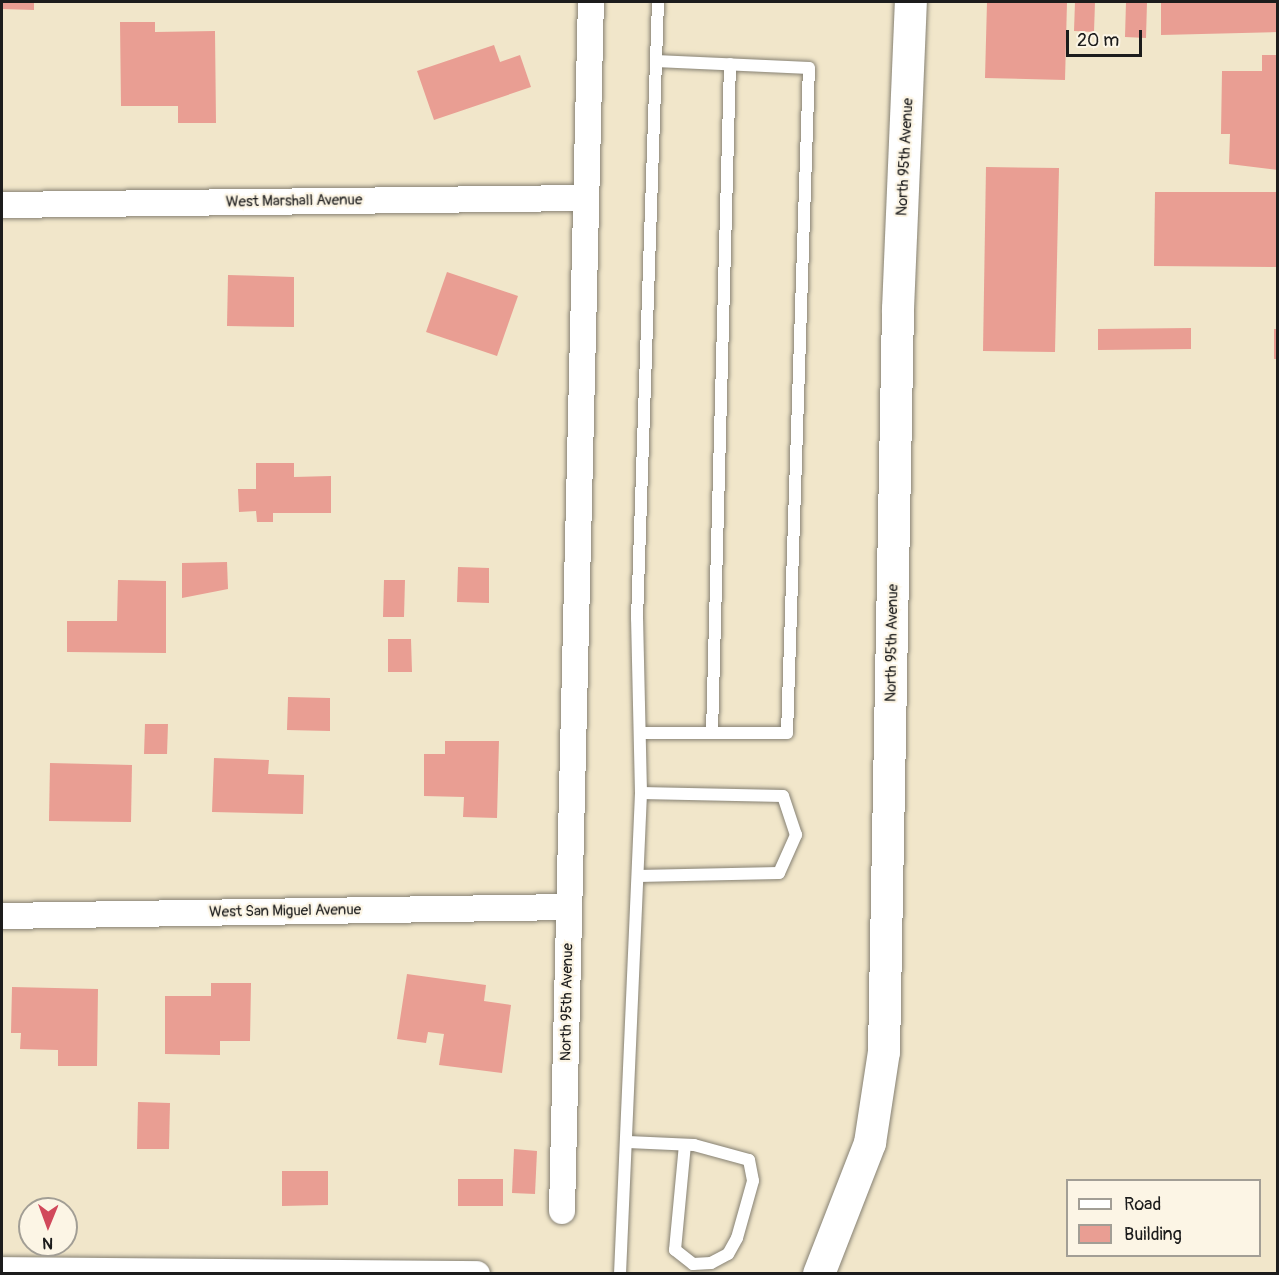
<!DOCTYPE html>
<html>
<head>
<meta charset="utf-8">
<style>
  body { margin:0 }
  #map { position:relative; width:1279px; height:1275px; overflow:hidden; background:#f1e6ca; font-family:Pangolin,sans-serif }
  div>[style] { position:absolute }
  .building>* { inset:0; background:#e99e93 }
  .roads { filter:drop-shadow(0 0 2px #868173) drop-shadow(0 0 2px #868173) }
  .service>* { height:12px; margin:-6px; padding:0 6px; transform-origin:6px; border-radius:6px; background:#fff }
  .minor>* { height:26px; margin:-13px; padding:0 13px; transform-origin:13px; border-radius:13px; background:#fff }
  .tertiary>* { height:32px; margin:-16px; padding:0 16px; transform-origin:16px; border-radius:16px; background:#fff }
  span { translate:-50% -50%; white-space:nowrap; text-align:center; line-height:1.15; -webkit-text-stroke:4.5px #fcf5e5; paint-order:stroke }
  .street-label { font-size:15px; color:#1c1c1c }
  .frame { position:absolute; inset:0; border:3px solid #1c1c1c; pointer-events:none }
  .legend { position:absolute; left:1066px; top:1179px; width:195px; height:78px; box-sizing:border-box; background:#fcf5e5; border:2px solid #a29e95; margin:0; padding:8px 10px; list-style:none; font-size:18px; color:#1c1c1c }
  .legend li { display:flex; align-items:center; gap:12px; height:30px }
  .legend b { width:30px; border:2px solid #a29e95 }
  .north { position:absolute; left:18px; top:1197px; width:60px; height:60px; box-sizing:border-box; background:#fcf5e5; border:2px solid #a29e95; border-radius:50%; rotate:181deg; font-size:16px; font-weight:700; line-height:24px; text-align:center; color:#1c1c1c }
  .north::after { content:''; display:block; margin:auto; width:21px; height:27px; background:#d1495b; clip-path:polygon(50% 0,100% 100%,50% 72%,0 100%) }
  .scale { position:absolute; left:1066px; top:30px; width:76px; height:27px; box-sizing:border-box; border:3px solid #1c1c1c; border-top:0; padding-left:8px; font-size:18px; line-height:21px; white-space:nowrap; color:#1c1c1c; -webkit-text-stroke:4px #fcf5e5; paint-order:stroke }
</style>
</head>
<body>
<div id="map">
  <div class="building">
    <i style="clip-path:polygon(2px 2px,34px 2px,34px 10px,2px 9px)"></i>
    <i style="clip-path:polygon(987px 2px,1067px 2px,1065px 80px,985px 78px)"></i>
    <i style="clip-path:polygon(1075px 2px,1095px 2px,1094px 32px,1074px 31px)"></i>
    <i style="clip-path:polygon(1126px 2px,1147px 2px,1146px 38px,1125px 37px)"></i>
    <i style="clip-path:polygon(1161px 2px,1278px 2px,1278px 32px,1161px 35px)"></i>
    <i style="clip-path:polygon(120px 22px,155px 22px,155px 32px,215px 31px,216px 123px,178px 123px,178px 106px,121px 106px)"></i>
    <i style="clip-path:polygon(494px 45px,500px 62px,520px 55px,531px 87px,434px 120px,417px 71px)"></i>
    <i style="clip-path:polygon(1262px 55px,1278px 55px,1278px 170px,1229px 164px,1230px 134px,1221px 134px,1222px 71px,1262px 71px)"></i>
    <i style="clip-path:polygon(986px 167px,1059px 168px,1055px 352px,983px 351px)"></i>
    <i style="clip-path:polygon(1155px 192px,1278px 192px,1278px 267px,1154px 266px)"></i>
    <i style="clip-path:polygon(447px 272px,518px 296px,497px 356px,426px 332px)"></i>
    <i style="clip-path:polygon(228px 275px,294px 277px,294px 327px,227px 326px)"></i>
    <i style="clip-path:polygon(1191px 328px,1191px 349px,1098px 350px,1098px 329px)"></i>
    <i style="clip-path:polygon(1274px 329px,1278px 329px,1278px 359px,1274px 359px)"></i>
    <i style="clip-path:polygon(256px 463px,294px 463px,294px 477px,331px 476px,331px 513px,273px 513px,273px 522px,257px 522px,256px 511px,239px 512px,238px 489px,256px 489px)"></i>
    <i style="clip-path:polygon(227px 562px,228px 589px,182px 598px,182px 563px)"></i>
    <i style="clip-path:polygon(458px 567px,489px 568px,489px 603px,457px 602px)"></i>
    <i style="clip-path:polygon(118px 580px,166px 581px,166px 653px,67px 652px,67px 621px,117px 621px)"></i>
    <i style="clip-path:polygon(384px 580px,405px 580px,404px 617px,383px 617px)"></i>
    <i style="clip-path:polygon(388px 639px,411px 639px,412px 672px,388px 672px)"></i>
    <i style="clip-path:polygon(288px 697px,330px 698px,330px 731px,287px 730px)"></i>
    <i style="clip-path:polygon(145px 724px,168px 724px,167px 754px,144px 754px)"></i>
    <i style="clip-path:polygon(445px 741px,499px 741px,497px 818px,463px 817px,464px 797px,424px 796px,424px 754px,445px 754px)"></i>
    <i style="clip-path:polygon(214px 758px,269px 760px,268px 774px,304px 775px,303px 814px,212px 812px)"></i>
    <i style="clip-path:polygon(50px 763px,132px 765px,131px 822px,49px 821px)"></i>
    <i style="clip-path:polygon(407px 974px,486px 985px,484px 1001px,511px 1005px,502px 1073px,439px 1065px,444px 1034px,428px 1032px,426px 1043px,397px 1039px)"></i>
    <i style="clip-path:polygon(211px 983px,251px 983px,250px 1041px,220px 1041px,220px 1055px,165px 1054px,165px 996px,211px 996px)"></i>
    <i style="clip-path:polygon(12px 987px,98px 989px,97px 1066px,58px 1066px,58px 1050px,20px 1049px,21px 1033px,11px 1033px)"></i>
    <i style="clip-path:polygon(138px 1102px,170px 1103px,169px 1149px,137px 1149px)"></i>
    <i style="clip-path:polygon(514px 1149px,537px 1151px,535px 1194px,512px 1193px)"></i>
    <i style="clip-path:polygon(282px 1171px,328px 1171px,328px 1205px,282px 1206px)"></i>
    <i style="clip-path:polygon(458px 1179px,503px 1179px,503px 1206px,458px 1206px)"></i>
  </div>
  <div class="roads">
    <div class="service">
      <i style="left:640px;top:733px;width:147px"></i>
      <i style="left:787px;top:733px;width:665px;rotate:-88.11deg"></i>
      <i style="left:809px;top:68px;width:153px;rotate:-177.4deg"></i>
      <i style="left:712px;top:733px;width:669px;rotate:-88.46deg"></i>
      <i style="left:638px;top:876px;width:141px;rotate:-1.2deg"></i>
      <i style="left:779px;top:873px;width:42px;rotate:-65.9deg"></i>
      <i style="left:796px;top:835px;width:41px;rotate:-108.4deg"></i>
      <i style="left:783px;top:796px;width:142px;rotate:-178.8deg"></i>
      <i style="left:628px;top:1142px;width:66px;rotate:2.6deg"></i>
      <i style="left:694px;top:1145px;width:57px;rotate:15.3deg"></i>
      <i style="left:749px;top:1160px;width:21px;rotate:79deg"></i>
      <i style="left:753px;top:1181px;width:59px;rotate:105.7deg"></i>
      <i style="left:737px;top:1238px;width:18px;rotate:119deg"></i>
      <i style="left:728px;top:1254px;width:19px;rotate:152deg"></i>
      <i style="left:711px;top:1263px;width:18px;rotate:177deg"></i>
      <i style="left:693px;top:1264px;width:23px;rotate:-142deg"></i>
      <i style="left:675px;top:1250px;width:105px;rotate:-84.6deg"></i>
      <i style="left:620px;top:1274px;width:481px;rotate:-87.5deg"></i>
      <i style="left:641px;top:793px;width:174px;rotate:-91.3deg"></i>
      <i style="left:637px;top:619px;width:617px;rotate:-88.05deg"></i>
    </div>
    <div class="minor">
      <i style="left:2px;top:205px;width:584px;rotate:-0.69deg"></i>
      <i style="left:2px;top:916px;width:567px;rotate:-0.91deg"></i>
      <i style="left:562px;top:1211px;width:1209px;rotate:-88.63deg"></i>
      <i style="left:2px;top:1270px;width:475px;rotate:0.5deg"></i>
    </div>
    <div class="tertiary">
      <i style="left:819px;top:1274px;width:141px;rotate:-68.7deg"></i>
      <i style="left:870px;top:1143px;width:92px;rotate:-81.3deg"></i>
      <i style="left:884px;top:1052px;width:743px;rotate:-88.92deg"></i>
      <i style="left:898px;top:309px;width:307px;rotate:-87.6deg"></i>
    </div>
  </div>
  <div class="street-label">
    <span style="left:905px;top:157px;rotate:-87deg">North 95th Avenue</span>
    <span style="left:294px;top:201px;rotate:-1deg">West Marshall Avenue</span>
    <span style="left:892px;top:643px;rotate:-89deg">North 95th Avenue</span>
    <span style="left:285px;top:911px;rotate:-1deg">West San Miguel Avenue</span>
    <span style="left:567px;top:1002px;rotate:-89deg">North 95th Avenue</span>
  </div>
  <div class="frame"></div>
  <ul class="legend">
  <li><b style="height:8px;background:#fff"></b>Road</li>
  <li><b style="height:16px;background:#e99e93"></b>Building</li>
  </ul>
  <div class="north">N</div>
  <div class="scale">20 m</div>
</div>
</body>
</html>
